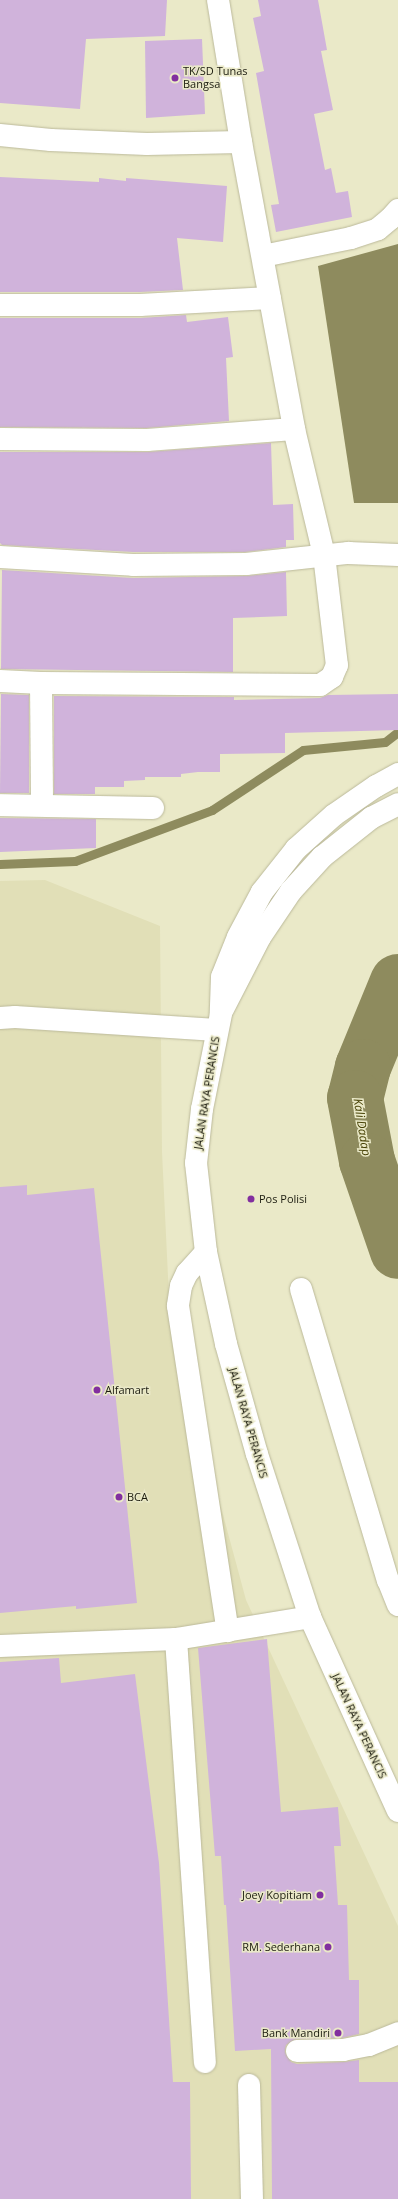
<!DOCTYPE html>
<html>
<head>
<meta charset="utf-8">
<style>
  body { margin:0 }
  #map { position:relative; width:398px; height:2199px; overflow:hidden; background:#eae9c8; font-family:"Open Sans",sans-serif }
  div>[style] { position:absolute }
  .built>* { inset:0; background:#e1dfb7 }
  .water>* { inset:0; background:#8e8b5e }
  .stream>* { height:9px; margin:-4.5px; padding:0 4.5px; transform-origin:4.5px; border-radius:4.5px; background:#8e8b5e }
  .river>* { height:56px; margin:-28px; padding:0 28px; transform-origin:28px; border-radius:28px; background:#8e8b5e }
  .building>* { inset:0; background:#d0b3db }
  .roads { filter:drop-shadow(0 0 1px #bbb99a) drop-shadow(0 0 1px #bbb99a) }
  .minor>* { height:22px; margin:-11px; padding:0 11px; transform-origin:11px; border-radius:11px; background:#fff }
  .dots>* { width:11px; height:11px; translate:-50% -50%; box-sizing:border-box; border:2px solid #eae9c8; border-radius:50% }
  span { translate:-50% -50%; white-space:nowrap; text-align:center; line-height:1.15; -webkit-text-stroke:3px #eae9c8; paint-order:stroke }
  .poi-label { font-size:11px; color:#1b1b0f }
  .left { translate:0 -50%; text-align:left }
  .right { translate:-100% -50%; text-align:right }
  .street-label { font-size:11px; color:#1b1b0f }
  .water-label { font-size:12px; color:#474206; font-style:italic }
</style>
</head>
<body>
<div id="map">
  <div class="built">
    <i style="clip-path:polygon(45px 880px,160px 926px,162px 1152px,170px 1318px,246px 1600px,398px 1926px,398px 2199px,0 2199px,0 881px)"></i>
  </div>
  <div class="water">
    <i style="clip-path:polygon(398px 244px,398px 503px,354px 503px,318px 266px)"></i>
  </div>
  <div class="stream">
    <i style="left:0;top:864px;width:75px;rotate:-2.3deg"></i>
    <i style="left:75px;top:861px;width:146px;rotate:-20.4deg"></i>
    <i style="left:212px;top:810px;width:109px;rotate:-33.4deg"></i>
    <i style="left:303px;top:750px;width:82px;rotate:-5.6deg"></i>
    <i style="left:385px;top:742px;width:16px;rotate:-38deg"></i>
  </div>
  <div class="river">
    <i style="left:398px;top:982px;width:92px;rotate:112.4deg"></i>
    <i style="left:363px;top:1067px;width:32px;rotate:104deg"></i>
    <i style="left:355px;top:1098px;width:64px;rotate:79.2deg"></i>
    <i style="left:367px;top:1161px;width:95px;rotate:71deg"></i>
  </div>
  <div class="building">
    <i style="clip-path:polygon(0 0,167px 0,165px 36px,86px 39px,80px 109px,0 103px)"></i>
    <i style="clip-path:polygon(258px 0,318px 0,327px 50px,321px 51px,333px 110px,314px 114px,325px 170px,331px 168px,336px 193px,348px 191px,352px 217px,276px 232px,271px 205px,279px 204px,256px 73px,264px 71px,253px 18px,261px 16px)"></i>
    <i style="clip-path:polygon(202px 39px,205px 114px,146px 118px,145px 41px)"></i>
    <i style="clip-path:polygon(0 177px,99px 182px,99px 178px,126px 181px,126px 178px,227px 186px,223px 242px,177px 238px,183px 290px,140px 292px,0 292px)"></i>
    <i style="clip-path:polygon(186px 315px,187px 322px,228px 317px,233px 357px,226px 358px,229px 421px,147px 428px,0 427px,0 318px,140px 318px)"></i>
    <i style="clip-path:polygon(271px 443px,273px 505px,293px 504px,294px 540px,286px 540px,286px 547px,245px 552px,133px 552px,2px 545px,0 543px,0 452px,147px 452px)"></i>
    <i style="clip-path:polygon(2px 570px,133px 578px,246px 576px,286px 572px,287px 616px,233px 618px,233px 672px,1px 669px)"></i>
    <i style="clip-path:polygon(1px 694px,29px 695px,29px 793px,0 793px)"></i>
    <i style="clip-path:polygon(398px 694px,398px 730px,285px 733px,285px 753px,220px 754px,220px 772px,198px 772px,181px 774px,181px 777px,145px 777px,145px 780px,124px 781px,124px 787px,95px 787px,95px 794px,54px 794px,54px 696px,234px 697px,234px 700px,320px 698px,328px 695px)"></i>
    <i style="clip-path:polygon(0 818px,96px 819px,96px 848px,0 852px)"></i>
    <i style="clip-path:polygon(27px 1185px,27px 1195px,94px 1188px,137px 1603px,76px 1609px,76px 1606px,0 1613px,0 1187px)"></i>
    <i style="clip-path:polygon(267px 1639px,281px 1812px,338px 1807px,341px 1846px,334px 1846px,338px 1905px,347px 1905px,349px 1980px,359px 1980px,359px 2034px,342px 2038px,296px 2039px,286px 2045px,285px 2052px,291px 2062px,297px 2064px,343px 2062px,359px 2060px,359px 2082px,398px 2082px,398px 2199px,272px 2199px,271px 2049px,235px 2051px,226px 1905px,224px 1905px,221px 1856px,215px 1856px,198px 1648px)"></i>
    <i style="clip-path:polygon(59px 1658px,61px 1683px,135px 1674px,159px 1863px,173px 2082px,190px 2082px,191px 2199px,0 2199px,0 1662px)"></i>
  </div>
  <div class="roads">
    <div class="minor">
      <i style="left:218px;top:0;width:144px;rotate:80.8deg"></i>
      <i style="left:0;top:135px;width:51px;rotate:5.6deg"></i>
      <i style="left:51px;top:140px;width:96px;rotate:2.4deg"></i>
      <i style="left:147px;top:144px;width:94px;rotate:-1.2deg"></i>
      <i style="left:241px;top:142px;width:292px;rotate:79.5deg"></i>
      <i style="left:294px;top:429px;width:130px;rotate:76.6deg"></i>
      <i style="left:324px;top:555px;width:111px;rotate:83.3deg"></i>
      <i style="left:337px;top:665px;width:13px;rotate:113deg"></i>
      <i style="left:332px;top:677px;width:14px;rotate:146deg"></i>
      <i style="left:320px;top:685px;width:279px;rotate:-179.6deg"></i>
      <i style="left:41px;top:683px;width:41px;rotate:-177.2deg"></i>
      <i style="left:263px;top:256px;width:90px;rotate:-11.6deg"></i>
      <i style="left:351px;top:238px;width:28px;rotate:-18deg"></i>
      <i style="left:378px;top:229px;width:16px;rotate:-40deg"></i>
      <i style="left:390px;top:219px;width:12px;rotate:-48deg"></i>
      <i style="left:0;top:305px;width:140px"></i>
      <i style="left:140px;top:305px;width:130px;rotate:-3.1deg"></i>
      <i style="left:0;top:439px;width:147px;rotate:0.4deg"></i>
      <i style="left:147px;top:440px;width:147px;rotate:-4.3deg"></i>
      <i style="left:0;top:557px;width:133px;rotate:3.4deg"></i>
      <i style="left:133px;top:565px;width:113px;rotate:-0.5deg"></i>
      <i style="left:246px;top:564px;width:103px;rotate:-6.2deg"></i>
      <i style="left:348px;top:553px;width:50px;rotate:2.3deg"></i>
      <i style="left:41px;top:683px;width:122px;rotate:89.5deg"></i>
      <i style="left:398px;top:774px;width:25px;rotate:151deg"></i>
      <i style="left:376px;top:786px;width:51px;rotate:145.4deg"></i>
      <i style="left:334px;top:815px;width:51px;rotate:138.2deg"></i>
      <i style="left:296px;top:849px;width:55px;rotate:128.3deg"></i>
      <i style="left:262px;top:892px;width:51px;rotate:118.1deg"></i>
      <i style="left:238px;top:937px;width:43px;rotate:111.8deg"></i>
      <i style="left:222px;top:977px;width:37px;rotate:92deg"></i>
      <i style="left:221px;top:1014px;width:97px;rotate:101.3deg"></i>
      <i style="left:202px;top:1109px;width:54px;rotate:96.3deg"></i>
      <i style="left:196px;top:1163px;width:90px;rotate:83.6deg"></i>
      <i style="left:206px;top:1252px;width:94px;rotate:77.7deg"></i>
      <i style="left:226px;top:1344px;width:114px;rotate:74.3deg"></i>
      <i style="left:257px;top:1454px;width:171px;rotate:72deg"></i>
      <i style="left:310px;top:1617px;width:213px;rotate:65.6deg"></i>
      <i style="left:0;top:805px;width:153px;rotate:1.1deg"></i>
      <i style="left:223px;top:1009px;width:81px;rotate:-62.8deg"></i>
      <i style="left:260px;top:937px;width:55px;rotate:-56deg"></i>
      <i style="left:291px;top:891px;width:46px;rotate:-47.6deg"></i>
      <i style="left:322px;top:857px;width:63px;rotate:-38.5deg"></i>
      <i style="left:371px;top:818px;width:30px;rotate:-27deg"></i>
      <i style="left:0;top:1018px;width:15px;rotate:-4deg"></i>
      <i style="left:15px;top:1017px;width:202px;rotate:3.7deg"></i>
      <i style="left:206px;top:1252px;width:28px;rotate:132deg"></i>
      <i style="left:187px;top:1273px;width:14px;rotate:115deg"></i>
      <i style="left:181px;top:1286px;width:20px;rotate:99deg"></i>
      <i style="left:178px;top:1306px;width:329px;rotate:81.3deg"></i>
      <i style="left:301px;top:1289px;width:304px;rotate:73.4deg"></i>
      <i style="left:388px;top:1580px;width:27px;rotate:68deg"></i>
      <i style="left:176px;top:1639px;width:424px;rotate:86.1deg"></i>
      <i style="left:0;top:1646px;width:176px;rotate:-2.3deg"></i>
      <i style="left:176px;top:1639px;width:136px;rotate:-9.3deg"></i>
      <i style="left:297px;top:2051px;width:46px;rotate:-1.2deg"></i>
      <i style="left:343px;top:2050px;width:26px;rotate:-11deg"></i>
      <i style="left:369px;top:2045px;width:31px;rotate:-22deg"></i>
      <i style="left:249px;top:2085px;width:114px;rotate:88.5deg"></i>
    </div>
  </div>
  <div class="dots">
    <i style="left:175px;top:78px;background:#822f9f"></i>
    <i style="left:251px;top:1199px;background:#822f9f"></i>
    <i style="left:97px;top:1390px;background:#822f9f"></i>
    <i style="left:119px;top:1497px;background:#822f9f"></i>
    <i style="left:320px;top:1895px;background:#822f9f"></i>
    <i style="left:328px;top:1947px;background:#822f9f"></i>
    <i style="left:338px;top:2033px;background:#822f9f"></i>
  </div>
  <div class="poi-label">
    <span class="left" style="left:183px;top:78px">TK/SD Tunas<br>Bangsa</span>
    <span class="left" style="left:259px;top:1199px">Pos Polisi</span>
    <span class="left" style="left:105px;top:1390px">Alfamart</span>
    <span class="left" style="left:127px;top:1497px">BCA</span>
    <span class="right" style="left:312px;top:1895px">Joey Kopitiam</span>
    <span class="right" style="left:320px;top:1947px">RM. Sederhana</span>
    <span class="right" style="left:330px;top:2033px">Bank Mandiri</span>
  </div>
  <div class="street-label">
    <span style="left:207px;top:1093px;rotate:-81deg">JALAN RAYA PERANCIS</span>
    <span style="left:248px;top:1423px;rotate:74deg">JALAN RAYA PERANCIS</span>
    <span style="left:359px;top:1726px;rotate:65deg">JALAN RAYA PERANCIS</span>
  </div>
  <div class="water-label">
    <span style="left:362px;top:1127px;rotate:81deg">Kali Dadap</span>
  </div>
</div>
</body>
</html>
